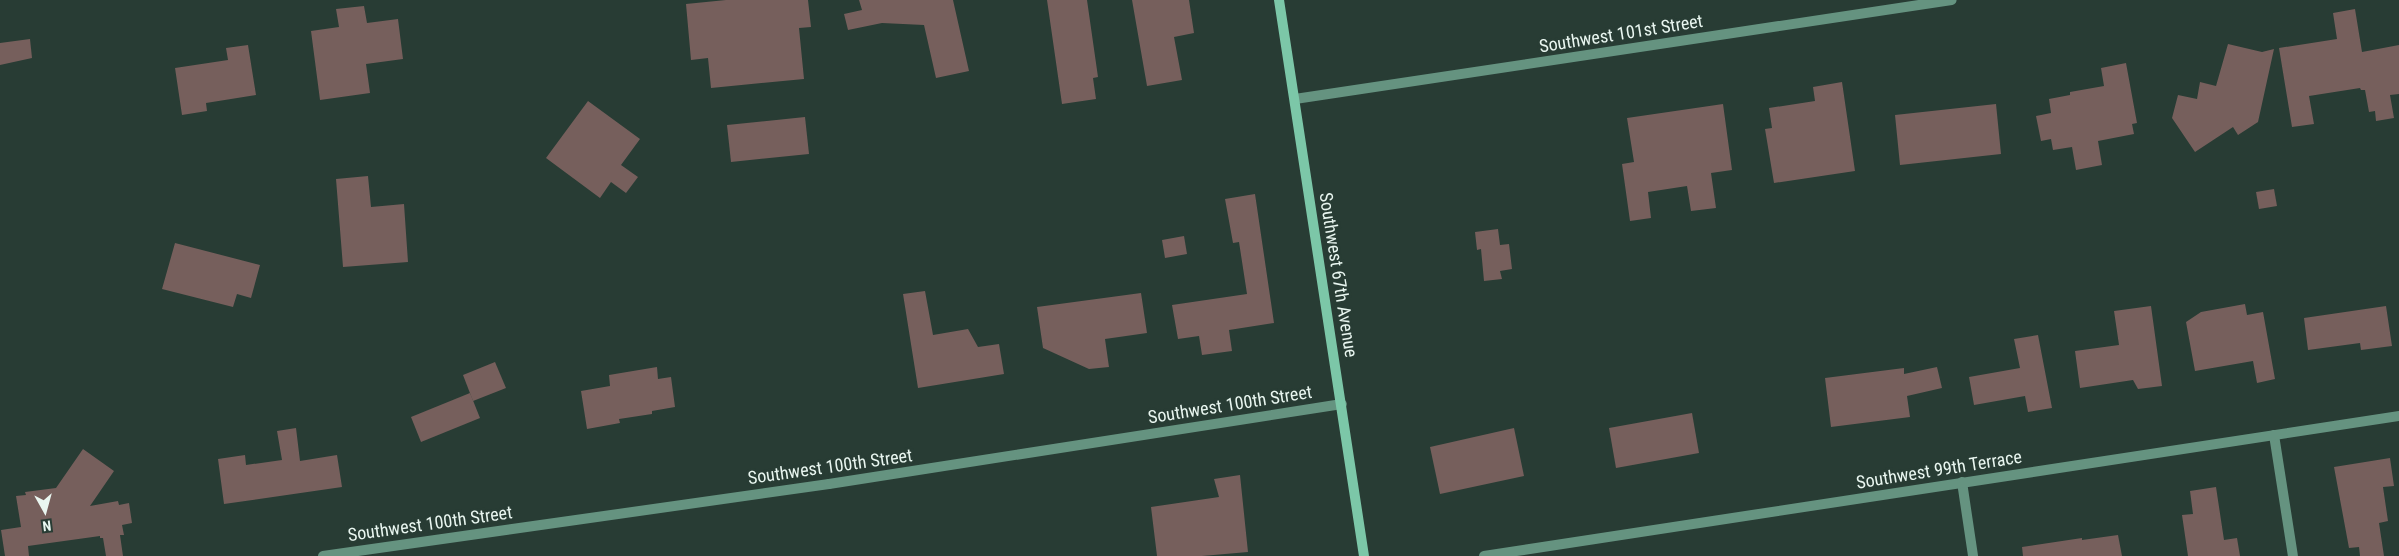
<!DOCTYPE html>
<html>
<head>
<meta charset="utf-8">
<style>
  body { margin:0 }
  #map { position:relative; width:2399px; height:556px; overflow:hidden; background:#283c34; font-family:"Roboto Condensed",sans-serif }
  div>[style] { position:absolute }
  .building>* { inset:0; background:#765f5c }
  .minor>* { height:10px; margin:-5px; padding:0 5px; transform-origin:5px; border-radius:5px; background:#659380 }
  .secondary>* { height:10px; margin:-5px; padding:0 5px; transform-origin:5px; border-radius:5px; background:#7cc7a8 }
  span { translate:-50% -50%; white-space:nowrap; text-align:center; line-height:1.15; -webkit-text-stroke:5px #283c34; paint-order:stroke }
  .street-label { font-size:18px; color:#e9f6f0 }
  .north { position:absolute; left:20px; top:486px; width:50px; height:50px; -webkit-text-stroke:4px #283c34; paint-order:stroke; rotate:173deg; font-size:14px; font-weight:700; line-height:20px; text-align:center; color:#e9f6f0 }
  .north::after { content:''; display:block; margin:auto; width:18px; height:22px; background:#e9f6f0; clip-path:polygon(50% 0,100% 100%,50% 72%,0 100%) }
</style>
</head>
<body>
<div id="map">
  <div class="building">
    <i style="clip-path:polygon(726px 0,808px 0,811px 27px,799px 28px,804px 79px,711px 88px,708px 58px,691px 60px,686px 4px)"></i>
    <i style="clip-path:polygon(859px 0,953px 0,969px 71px,936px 78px,924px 25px,882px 23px,848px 30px,844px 14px,862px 10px)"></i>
    <i style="clip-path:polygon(1047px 0,1087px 0,1098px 77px,1093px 78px,1096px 99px,1062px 104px)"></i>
    <i style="clip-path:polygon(1132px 0,1189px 0,1194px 33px,1174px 37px,1182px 80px,1147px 86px)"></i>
    <i style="clip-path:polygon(364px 6px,367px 23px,398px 19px,403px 59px,366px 64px,370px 93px,320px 100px,311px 31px,339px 27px,336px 9px)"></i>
    <i style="clip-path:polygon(2355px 9px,2362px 52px,2399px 45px,2399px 94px,2390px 95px,2394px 118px,2376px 121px,2375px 111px,2369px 112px,2365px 90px,2361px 90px,2360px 88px,2309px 96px,2314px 124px,2292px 127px,2279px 48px,2337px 39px,2333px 13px)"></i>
    <i style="clip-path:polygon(30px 39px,32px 58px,0 65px,0 43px)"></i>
    <i style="clip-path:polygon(2228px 44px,2262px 52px,2274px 49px,2258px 122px,2238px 135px,2233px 127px,2195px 152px,2172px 118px,2178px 95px,2197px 99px,2200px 82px,2216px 86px)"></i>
    <i style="clip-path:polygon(248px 45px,256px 95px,206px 103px,207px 111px,182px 115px,175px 68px,228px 60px,226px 48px)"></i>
    <i style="clip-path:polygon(2126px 63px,2137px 123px,2132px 124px,2134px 134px,2098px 141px,2102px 165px,2076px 170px,2072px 147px,2053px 150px,2051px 139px,2041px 141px,2036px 116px,2051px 113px,2049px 99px,2070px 95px,2070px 92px,2104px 86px,2101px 68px)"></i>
    <i style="clip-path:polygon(1842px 82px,1855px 171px,1774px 183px,1765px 129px,1772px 128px,1769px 108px,1815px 101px,1813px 87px)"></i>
    <i style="clip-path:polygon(588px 101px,640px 139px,621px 165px,638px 177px,626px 193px,611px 182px,600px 198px,546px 158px)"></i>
    <i style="clip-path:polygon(1723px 104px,1732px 170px,1711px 173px,1716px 208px,1691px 211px,1687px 186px,1648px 192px,1651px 218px,1630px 221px,1622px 164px,1634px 162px,1627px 118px)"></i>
    <i style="clip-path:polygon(1996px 104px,2001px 154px,1900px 165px,1895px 115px)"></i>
    <i style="clip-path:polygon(805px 117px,809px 154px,731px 162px,727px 125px)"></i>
    <i style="clip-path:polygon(368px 176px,371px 207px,404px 204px,408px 262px,343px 267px,336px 179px)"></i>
    <i style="clip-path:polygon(2274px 189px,2277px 206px,2259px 209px,2256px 192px)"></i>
    <i style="clip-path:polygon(1255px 194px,1274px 323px,1229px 330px,1232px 351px,1202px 355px,1199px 336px,1178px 339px,1172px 305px,1247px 294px,1239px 242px,1233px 243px,1225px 199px)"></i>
    <i style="clip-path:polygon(1498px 229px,1500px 245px,1509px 244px,1512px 269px,1500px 271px,1502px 279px,1484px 281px,1481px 249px,1477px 250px,1475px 232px)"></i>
    <i style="clip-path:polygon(1184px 236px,1187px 254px,1165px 258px,1162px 240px)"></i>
    <i style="clip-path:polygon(175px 243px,260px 265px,251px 298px,237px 294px,233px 307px,162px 289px)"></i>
    <i style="clip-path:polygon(925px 291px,933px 335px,968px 329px,978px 347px,999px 344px,1004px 374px,918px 388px,903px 294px)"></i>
    <i style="clip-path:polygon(1141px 293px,1147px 333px,1105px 339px,1109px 367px,1089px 369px,1043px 348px,1037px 307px)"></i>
    <i style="clip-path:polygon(2245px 304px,2247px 315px,2263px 312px,2275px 379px,2257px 383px,2253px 361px,2195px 371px,2186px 322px,2201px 312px)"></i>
    <i style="clip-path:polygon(2151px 306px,2162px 386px,2138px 389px,2133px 380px,2080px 388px,2075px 351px,2119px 345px,2114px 311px)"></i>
    <i style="clip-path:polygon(2386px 306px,2392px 346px,2361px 350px,2360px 343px,2308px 350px,2304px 318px)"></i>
    <i style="clip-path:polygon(2038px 335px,2052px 408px,2028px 412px,2025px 396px,1974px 405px,1969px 377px,2020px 368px,2014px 339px)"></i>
    <i style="clip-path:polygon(495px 362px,506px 388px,473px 401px,463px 375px)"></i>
    <i style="clip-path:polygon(657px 367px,658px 379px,671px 377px,675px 407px,652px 411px,652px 414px,619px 419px,620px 423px,587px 429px,581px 391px,610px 386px,609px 375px)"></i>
    <i style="clip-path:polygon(1937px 367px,1942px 388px,1907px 396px,1910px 417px,1831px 427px,1825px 378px,1904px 368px,1904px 374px)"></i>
    <i style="clip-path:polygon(470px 393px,480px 418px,421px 442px,411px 417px)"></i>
    <i style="clip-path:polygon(1692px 413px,1699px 453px,1616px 468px,1609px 428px)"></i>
    <i style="clip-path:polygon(296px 428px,300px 461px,337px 455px,342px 487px,224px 504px,218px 459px,245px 455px,246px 465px,282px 460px,277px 431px)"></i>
    <i style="clip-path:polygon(1514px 428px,1524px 476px,1440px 494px,1430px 447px)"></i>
    <i style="clip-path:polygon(83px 449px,114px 471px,90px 506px,118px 501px,119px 505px,129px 503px,132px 523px,122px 525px,124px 535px,120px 535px,123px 556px,106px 556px,103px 538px,100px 538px,100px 536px,28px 546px,29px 556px,5px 556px,1px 530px,21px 527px,16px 496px,26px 495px,25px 492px,56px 488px)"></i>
    <i style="clip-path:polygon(2390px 458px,2394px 486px,2383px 487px,2388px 521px,2379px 523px,2384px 556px,2360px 556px,2359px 547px,2349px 548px,2334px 467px)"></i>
    <i style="clip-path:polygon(1240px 475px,1248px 552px,1202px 556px,1157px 556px,1151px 507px,1219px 497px,1214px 479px)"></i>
    <i style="clip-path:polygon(2216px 487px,2224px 540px,2237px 538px,2240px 556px,2188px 556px,2182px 515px,2193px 514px,2190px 491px)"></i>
    <i style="clip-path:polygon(2118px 535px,2122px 556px,2023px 556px,2022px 547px,2082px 538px,2082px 540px)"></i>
  </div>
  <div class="minor">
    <i style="left:1295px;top:99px;width:664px;rotate:-8.57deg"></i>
    <i style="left:2274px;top:435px;width:122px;rotate:81.1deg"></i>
    <i style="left:1962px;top:482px;width:75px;rotate:81.5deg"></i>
    <i style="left:323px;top:556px;width:511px;rotate:-8.1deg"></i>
    <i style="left:829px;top:484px;width:519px;rotate:-8.86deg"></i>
    <i style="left:1484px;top:556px;width:926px;rotate:-8.7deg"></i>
  </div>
  <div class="secondary">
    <i style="left:1279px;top:0;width:562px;rotate:81.31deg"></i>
  </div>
  <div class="street-label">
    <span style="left:1621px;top:34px;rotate:-9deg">Southwest 101st Street</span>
    <span style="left:1338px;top:275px;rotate:81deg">Southwest 67th Avenue</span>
    <span style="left:1230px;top:405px;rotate:-9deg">Southwest 100th Street</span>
    <span style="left:830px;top:467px;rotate:-8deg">Southwest 100th Street</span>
    <span style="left:1939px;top:470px;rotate:-9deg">Southwest 99th Terrace</span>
    <span style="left:430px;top:524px;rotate:-8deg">Southwest 100th Street</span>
  </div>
  <div class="north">N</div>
</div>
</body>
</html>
